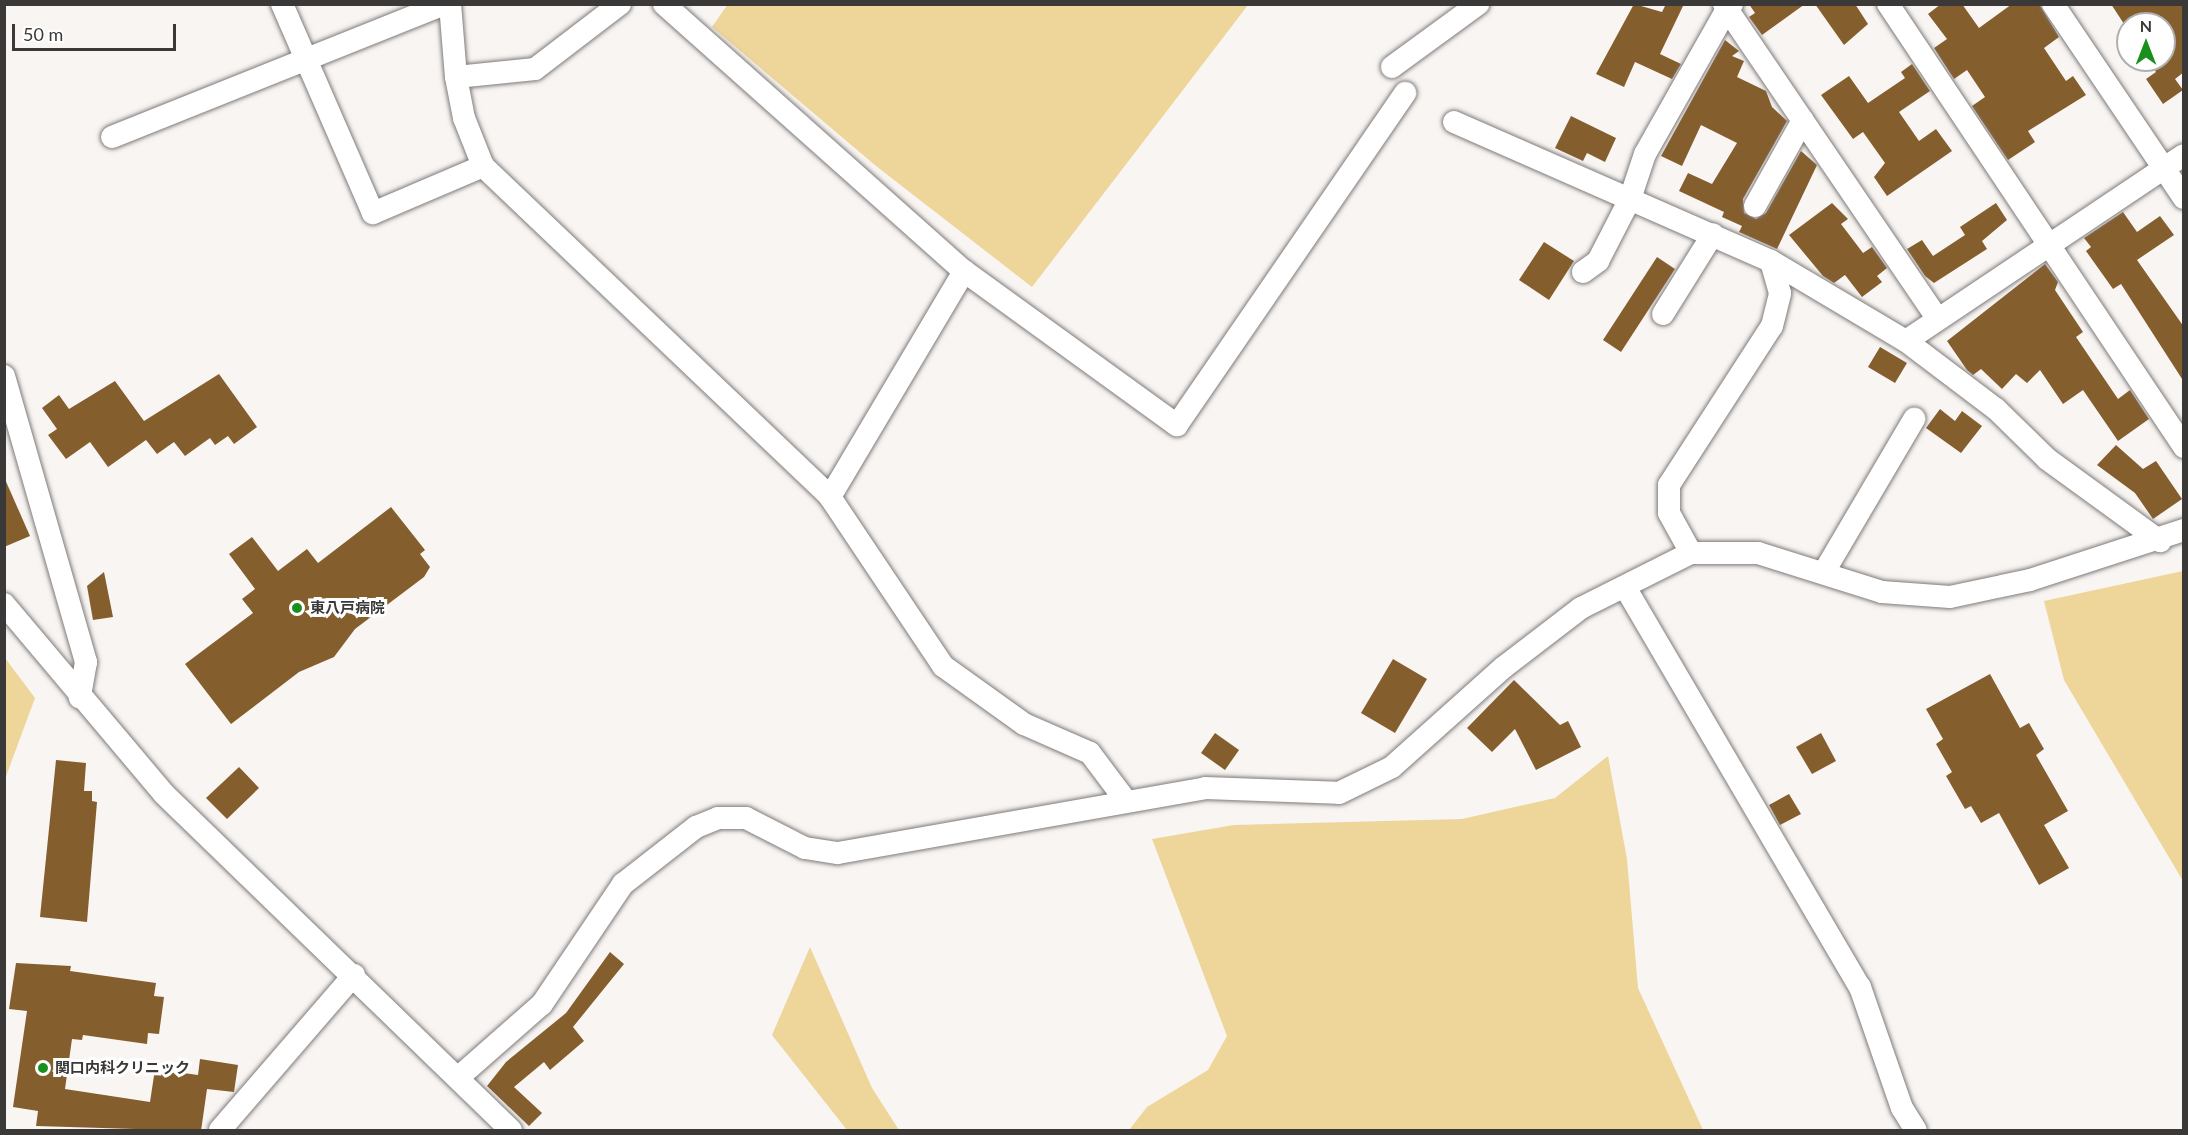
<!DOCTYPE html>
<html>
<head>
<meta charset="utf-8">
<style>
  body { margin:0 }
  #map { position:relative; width:2188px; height:1135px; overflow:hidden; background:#f9f5f3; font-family:Lato,"Noto Sans JP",sans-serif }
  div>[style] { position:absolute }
  .green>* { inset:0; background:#eed599 }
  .building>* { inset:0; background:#855e2e }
  .roads { filter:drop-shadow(0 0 2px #7e7b79) drop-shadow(0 0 2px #7e7b79) }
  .minor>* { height:22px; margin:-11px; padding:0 11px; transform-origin:11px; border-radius:11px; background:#fff }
  .dots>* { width:16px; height:16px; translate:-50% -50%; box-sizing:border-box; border:3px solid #fff; border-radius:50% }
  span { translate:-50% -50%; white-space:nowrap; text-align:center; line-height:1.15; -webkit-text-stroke:6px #fff; paint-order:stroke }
  .poi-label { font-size:15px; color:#3a3938; font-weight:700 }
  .left { translate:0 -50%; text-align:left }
  .frame { position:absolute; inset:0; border:6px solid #3a3938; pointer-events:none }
  .north { position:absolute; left:2116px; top:12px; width:60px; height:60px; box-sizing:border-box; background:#fff; border:2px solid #b0b0af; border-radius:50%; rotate:0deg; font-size:16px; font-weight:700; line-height:24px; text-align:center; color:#3a3938 }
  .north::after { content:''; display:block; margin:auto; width:21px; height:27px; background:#19901d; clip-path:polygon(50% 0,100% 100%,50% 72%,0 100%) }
  .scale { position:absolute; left:12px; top:24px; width:164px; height:27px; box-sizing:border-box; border:3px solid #3a3938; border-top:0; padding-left:8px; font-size:18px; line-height:21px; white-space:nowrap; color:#3a3938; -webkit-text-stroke:4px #fff; paint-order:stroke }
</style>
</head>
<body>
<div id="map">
  <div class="green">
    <i style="clip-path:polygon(728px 4px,1248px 4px,1248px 5px,1032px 287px,876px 166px,712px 27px)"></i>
    <i style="clip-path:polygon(2183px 571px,2184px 571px,2183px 881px,2064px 680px,2044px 601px)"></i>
    <i style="clip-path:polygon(5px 658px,35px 698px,5px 779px)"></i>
    <i style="clip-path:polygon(1608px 756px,1627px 859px,1638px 988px,1703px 1130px,1129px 1130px,1147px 1107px,1208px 1070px,1227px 1036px,1152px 839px,1234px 825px,1462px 819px,1555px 798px)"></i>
    <i style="clip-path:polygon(810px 947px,872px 1088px,899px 1130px,847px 1130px,772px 1035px)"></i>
  </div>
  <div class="building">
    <i style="clip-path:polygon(1634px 4px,1662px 12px,1666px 4px,1684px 4px,1660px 54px,1681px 64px,1672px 79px,1635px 62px,1624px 87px,1596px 74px)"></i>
    <i style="clip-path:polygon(1749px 4px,1805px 4px,1762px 35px,1749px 17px,1755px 13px)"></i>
    <i style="clip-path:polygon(1815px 4px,1855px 4px,1868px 24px,1844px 45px)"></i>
    <i style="clip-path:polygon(1941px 4px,1962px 4px,1979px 28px,2012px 4px,2039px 4px,2059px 37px,2044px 48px,2066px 81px,2073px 76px,2086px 95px,2028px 131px,2035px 142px,2008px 160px,1972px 106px,1985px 97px,1967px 70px,1954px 79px,1934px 48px,1947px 39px,1928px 14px)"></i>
    <i style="clip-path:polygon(2111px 4px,2184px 4px,2184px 72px,2175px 79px,2183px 90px,2163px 104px,2146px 79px,2156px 72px,2148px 60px,2164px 60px,2164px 24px,2124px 24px)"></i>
    <i style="clip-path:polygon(1725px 40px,1739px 51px,1732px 56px,1744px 61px,1737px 77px,1766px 91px,1772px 107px,1787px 121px,1743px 199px,1744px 213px,1756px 219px,1766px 213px,1801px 151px,1817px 165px,1777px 249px,1739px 232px,1742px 226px,1722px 217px,1724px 212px,1679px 191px,1688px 173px,1712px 184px,1737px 143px,1701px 125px,1682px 166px,1661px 156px)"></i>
    <i style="clip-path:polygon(1912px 64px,1930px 91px,1899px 112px,1919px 141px,1936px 129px,1952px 151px,1887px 196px,1874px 177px,1885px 163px,1863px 132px,1853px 139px,1821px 95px,1849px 76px,1868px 103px,1905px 78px,1901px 72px)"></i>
    <i style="clip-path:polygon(1571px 116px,1616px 138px,1605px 162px,1587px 153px,1583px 161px,1555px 148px)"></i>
    <i style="clip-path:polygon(1832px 203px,1848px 219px,1841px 224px,1863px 253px,1872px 247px,1887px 268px,1877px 276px,1882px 282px,1862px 297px,1845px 275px,1834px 283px,1823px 276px,1789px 235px)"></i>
    <i style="clip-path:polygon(1996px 203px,2007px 220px,1982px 241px,1987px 249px,1934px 283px,1925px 276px,1907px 249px,1922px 240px,1933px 256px,1965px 235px,1960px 227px)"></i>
    <i style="clip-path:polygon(2123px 212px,2137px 232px,2160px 216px,2174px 235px,2137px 260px,2184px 327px,2184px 382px,2121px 284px,2113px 289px,2086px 251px,2091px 247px,2084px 238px)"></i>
    <i style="clip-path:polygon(1544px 242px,1574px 261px,1549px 300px,1519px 280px)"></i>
    <i style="clip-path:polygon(1657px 257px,1675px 269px,1621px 352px,1603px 340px)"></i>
    <i style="clip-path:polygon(2045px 264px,2058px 282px,2055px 290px,2083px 332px,2076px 337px,2118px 399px,2130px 390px,2149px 419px,2118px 441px,2083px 390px,2063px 404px,2040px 370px,2027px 383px,2016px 374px,2002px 389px,1981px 369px,1973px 375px,1967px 370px,1947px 341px)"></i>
    <i style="clip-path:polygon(1880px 347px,1907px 363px,1895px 383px,1868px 367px)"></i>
    <i style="clip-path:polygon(219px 374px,257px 427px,234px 444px,228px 436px,215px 445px,210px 438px,185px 456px,174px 442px,157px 454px,146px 440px,108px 467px,90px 442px,66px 459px,48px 435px,57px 429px,42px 408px,59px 395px,69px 409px,115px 381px,144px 421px)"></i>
    <i style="clip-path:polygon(1940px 409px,1955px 421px,1962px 411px,1982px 426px,1961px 453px,1926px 428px)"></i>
    <i style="clip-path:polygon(2116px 445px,2143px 469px,2156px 461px,2182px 499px,2153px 519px,2135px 493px,2097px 465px)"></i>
    <i style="clip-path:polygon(4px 477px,30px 536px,4px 547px)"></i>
    <i style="clip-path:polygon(391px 507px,425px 550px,420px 554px,430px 567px,424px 577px,355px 629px,334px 657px,299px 672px,231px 724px,185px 664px,253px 613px,242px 599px,255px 589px,229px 554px,252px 537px,278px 571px,307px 549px,318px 563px)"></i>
    <i style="clip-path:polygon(104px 572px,113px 617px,93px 620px,87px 586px)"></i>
    <i style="clip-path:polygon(1393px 659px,1427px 679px,1395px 733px,1361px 713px)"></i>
    <i style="clip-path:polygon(1990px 674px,2020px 728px,2029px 723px,2044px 749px,2036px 755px,2068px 811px,2044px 825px,2069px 868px,2039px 885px,1999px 813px,1981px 823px,1971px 806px,1965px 809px,1946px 776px,1952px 772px,1936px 744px,1943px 739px,1926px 709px)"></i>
    <i style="clip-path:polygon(1514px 680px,1560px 725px,1568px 721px,1581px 747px,1536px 770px,1515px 729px,1492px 752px,1467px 728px)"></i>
    <i style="clip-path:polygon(1215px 733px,1239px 750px,1225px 770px,1201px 753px)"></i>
    <i style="clip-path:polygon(1821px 733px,1836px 761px,1812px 774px,1796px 747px)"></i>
    <i style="clip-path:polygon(56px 760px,86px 763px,84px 791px,92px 791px,92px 801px,97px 802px,87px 922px,40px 917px)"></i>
    <i style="clip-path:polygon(239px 767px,259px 788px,227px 819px,206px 798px)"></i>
    <i style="clip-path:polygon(1789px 794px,1801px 814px,1780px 825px,1769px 805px)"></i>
    <i style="clip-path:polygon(610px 952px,624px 964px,573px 1027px,584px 1041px,550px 1070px,544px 1062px,514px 1087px,542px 1113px,529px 1126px,487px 1086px,506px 1062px,566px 1013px)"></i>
    <i style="clip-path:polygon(16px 963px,71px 966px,70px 971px,156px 983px,154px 996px,164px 997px,159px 1034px,148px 1033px,147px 1044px,83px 1035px,82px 1040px,72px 1039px,65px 1089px,150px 1102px,155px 1069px,198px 1075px,200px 1059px,238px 1065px,234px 1092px,207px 1089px,201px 1131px,36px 1126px,38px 1111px,13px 1107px,27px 1011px,9px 1009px)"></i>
  </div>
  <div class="roads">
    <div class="minor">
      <i style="left:282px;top:4px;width:228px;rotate:66.5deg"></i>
      <i style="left:373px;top:213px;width:120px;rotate:-23.1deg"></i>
      <i style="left:450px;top:4px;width:73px;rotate:85.3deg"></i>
      <i style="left:620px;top:4px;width:107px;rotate:142.6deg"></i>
      <i style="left:535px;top:69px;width:79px;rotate:174.2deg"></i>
      <i style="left:456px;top:77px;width:42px;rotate:79deg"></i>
      <i style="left:464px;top:118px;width:52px;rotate:68.4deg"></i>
      <i style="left:483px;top:166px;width:480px;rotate:43.6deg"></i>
      <i style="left:830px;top:497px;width:203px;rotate:56.2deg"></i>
      <i style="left:943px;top:666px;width:100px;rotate:35.6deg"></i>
      <i style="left:1024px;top:724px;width:72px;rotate:23.7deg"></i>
      <i style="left:1090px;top:753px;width:60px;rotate:53.1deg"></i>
      <i style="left:664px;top:4px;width:402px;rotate:41.7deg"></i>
      <i style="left:964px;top:271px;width:263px;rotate:35.9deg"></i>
      <i style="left:1177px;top:425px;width:403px;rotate:-55.5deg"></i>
      <i style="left:1732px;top:4px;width:7px;rotate:135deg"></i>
      <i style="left:1727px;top:9px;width:375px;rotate:55.8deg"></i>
      <i style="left:1888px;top:4px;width:533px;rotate:56.25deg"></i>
      <i style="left:2053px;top:4px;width:234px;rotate:56deg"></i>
      <i style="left:1392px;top:67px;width:107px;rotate:-36.2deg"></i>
      <i style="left:1454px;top:122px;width:346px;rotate:23.7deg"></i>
      <i style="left:1771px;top:261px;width:157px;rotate:30.7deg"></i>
      <i style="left:1906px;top:341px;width:334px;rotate:-33.8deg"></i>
      <i style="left:112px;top:137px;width:358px;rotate:-21.8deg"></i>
      <i style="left:1755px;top:206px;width:98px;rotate:-60.8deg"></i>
      <i style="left:1583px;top:272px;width:19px;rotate:-36deg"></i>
      <i style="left:1598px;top:261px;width:70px;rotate:-62.7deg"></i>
      <i style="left:1630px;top:199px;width:47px;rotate:-71.6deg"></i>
      <i style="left:1645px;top:154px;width:167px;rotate:-60.5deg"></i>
      <i style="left:1727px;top:9px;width:6px;rotate:-121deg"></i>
      <i style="left:1663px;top:314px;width:94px;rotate:-58deg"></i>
      <i style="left:1906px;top:341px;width:113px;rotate:37.1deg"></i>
      <i style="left:1996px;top:409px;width:71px;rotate:44.4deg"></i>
      <i style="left:2047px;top:459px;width:140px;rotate:36deg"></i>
      <i style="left:4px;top:376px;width:298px;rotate:74deg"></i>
      <i style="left:86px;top:662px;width:36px;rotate:100deg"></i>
      <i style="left:830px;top:497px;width:263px;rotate:-59.3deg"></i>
      <i style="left:1691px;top:553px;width:46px;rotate:-118.8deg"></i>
      <i style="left:1669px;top:513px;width:28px;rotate:-90deg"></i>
      <i style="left:1669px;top:485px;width:189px;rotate:-57.1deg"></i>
      <i style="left:1772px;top:326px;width:34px;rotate:-76deg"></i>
      <i style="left:1780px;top:293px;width:33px;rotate:-106deg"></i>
      <i style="left:1824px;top:572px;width:178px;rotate:-59.5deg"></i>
      <i style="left:1625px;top:587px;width:464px;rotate:59.6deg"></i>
      <i style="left:1860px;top:987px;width:128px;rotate:70.9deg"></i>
      <i style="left:1902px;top:1108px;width:26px;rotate:58deg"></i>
      <i style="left:4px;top:604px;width:248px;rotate:49.9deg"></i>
      <i style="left:164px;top:794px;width:483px;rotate:44.1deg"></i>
      <i style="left:460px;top:1076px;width:109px;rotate:-41.3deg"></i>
      <i style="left:542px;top:1004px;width:145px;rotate:-56deg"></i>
      <i style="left:623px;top:884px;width:93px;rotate:-38deg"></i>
      <i style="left:696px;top:827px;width:24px;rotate:-22deg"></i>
      <i style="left:718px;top:818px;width:28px"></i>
      <i style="left:746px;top:818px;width:66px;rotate:27deg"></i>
      <i style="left:805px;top:848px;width:33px;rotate:9deg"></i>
      <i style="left:838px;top:853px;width:373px;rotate:-10deg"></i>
      <i style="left:1205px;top:788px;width:134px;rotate:2.1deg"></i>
      <i style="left:1339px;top:793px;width:59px;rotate:-26.1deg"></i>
      <i style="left:1392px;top:767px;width:150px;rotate:-41.8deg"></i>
      <i style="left:1504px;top:667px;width:97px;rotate:-37.5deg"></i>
      <i style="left:1581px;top:608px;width:123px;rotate:-26.6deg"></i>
      <i style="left:1691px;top:553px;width:67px"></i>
      <i style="left:1758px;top:553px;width:130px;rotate:17.5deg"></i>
      <i style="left:1882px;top:592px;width:68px;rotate:4.2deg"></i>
      <i style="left:1950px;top:597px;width:82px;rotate:-12deg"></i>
      <i style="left:2030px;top:580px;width:162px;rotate:-18deg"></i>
      <i style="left:220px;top:1130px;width:205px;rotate:-49.2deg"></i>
    </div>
  </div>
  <div class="dots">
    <i style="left:297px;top:608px;background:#19901d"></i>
    <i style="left:43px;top:1068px;background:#19901d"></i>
  </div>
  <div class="poi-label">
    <span class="left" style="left:310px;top:608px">東八戸病院</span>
    <span class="left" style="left:55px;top:1068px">関口内科クリニック</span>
  </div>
  <div class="frame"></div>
  <div class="north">N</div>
  <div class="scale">50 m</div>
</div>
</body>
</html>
